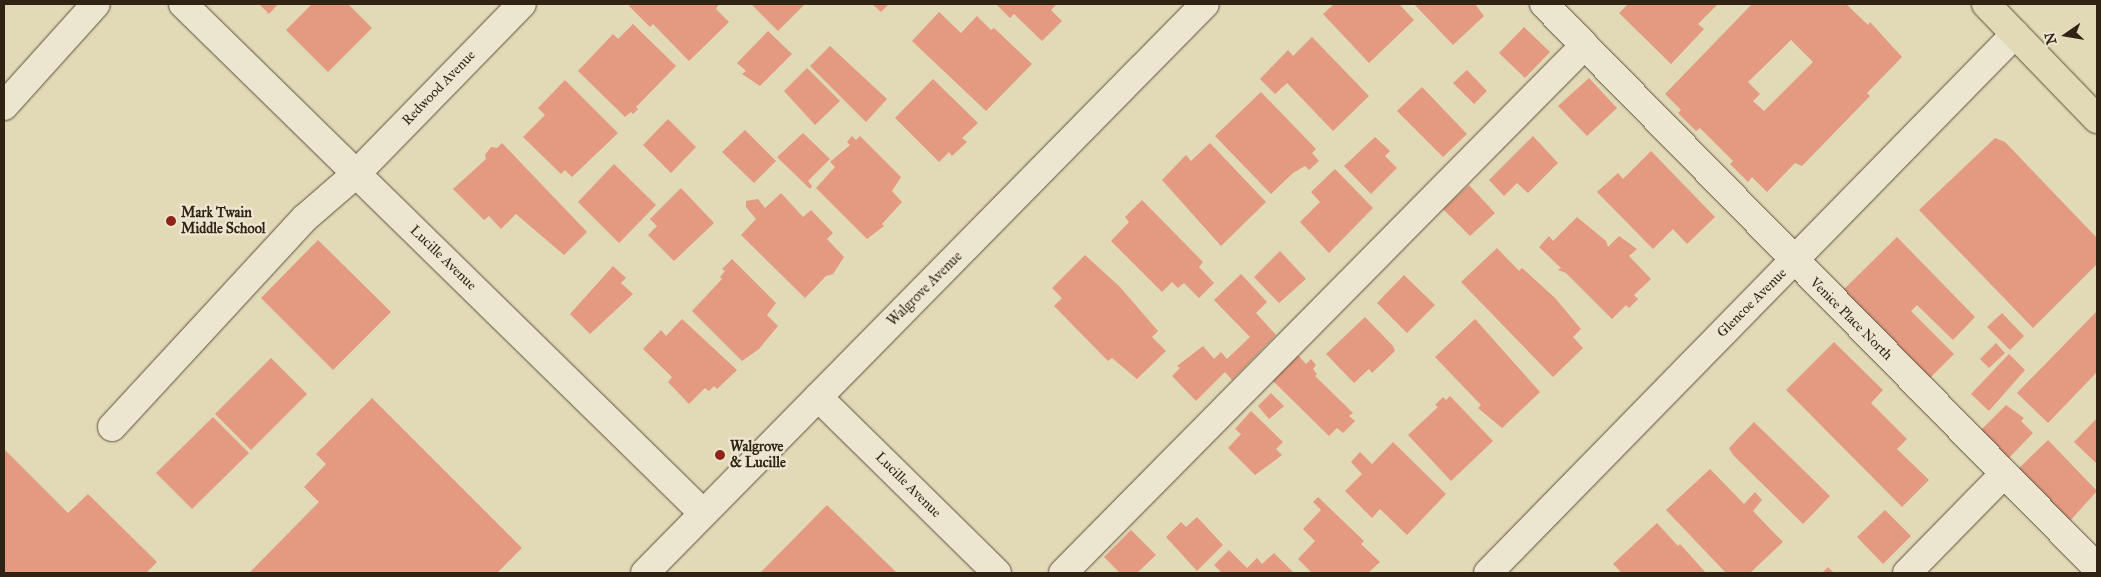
<!DOCTYPE html>
<html>
<head>
<meta charset="utf-8">
<style>
  body { margin:0 }
  #map { position:relative; width:2101px; height:577px; overflow:hidden; background:#e2d9b7; font-family:"IM FELL Great Primer",serif }
  div>[style] { position:absolute }
  .building>* { inset:0; background:#e39a80 }
  .roads { filter:drop-shadow(0 0 1px #5c503d) drop-shadow(0 0 1px #5c503d) }
  .minor>* { height:28px; margin:-14px; padding:0 14px; transform-origin:14px; border-radius:14px; background:#ece6d0 }
  .major>* { height:28px; margin:-14px; padding:0 14px; transform-origin:14px; border-radius:14px; background:#e2d9b7 }
  .dots>* { width:14px; height:14px; translate:-50% -50%; box-sizing:border-box; border:2px solid #ece6d0; border-radius:50% }
  span { translate:-50% -50%; white-space:nowrap; text-align:center; line-height:1.15; -webkit-text-stroke:5px #ece6d0; paint-order:stroke }
  .street-label { font-size:14px; color:#302314 }
  .poi-label { font-size:14px; color:#302314; font-weight:700 }
  .left { translate:0 -50%; text-align:left }
  .frame { position:absolute; inset:0; border:5px solid #302314; pointer-events:none }
  .north { position:absolute; left:2041px; top:10px; width:50px; height:50px; -webkit-text-stroke:4px #ece6d0; paint-order:stroke; rotate:257deg; font-size:14px; font-weight:700; line-height:20px; text-align:center; color:#302314 }
  .north::after { content:''; display:block; margin:auto; width:18px; height:22px; background:#302314; clip-path:polygon(50% 0,100% 100%,50% 72%,0 100%) }
</style>
</head>
<body>
<div id="map">
  <div class="building">
    <i style="clip-path:polygon(259px 4px,278px 4px,269px 14px)"></i>
    <i style="clip-path:polygon(312px 4px,348px 4px,372px 28px,328px 72px,286px 30px)"></i>
    <i style="clip-path:polygon(631px 4px,719px 4px,716px 9px,729px 22px,689px 61px,653px 24px,650px 27px,629px 6px)"></i>
    <i style="clip-path:polygon(751px 4px,805px 4px,778px 31px)"></i>
    <i style="clip-path:polygon(872px 4px,889px 4px,881px 12px)"></i>
    <i style="clip-path:polygon(996px 4px,1057px 4px,1051px 10px,1062px 21px,1042px 41px,1014px 14px,1010px 18px)"></i>
    <i style="clip-path:polygon(1334px 4px,1399px 4px,1414px 20px,1369px 63px,1323px 14px)"></i>
    <i style="clip-path:polygon(1414px 4px,1475px 4px,1484px 16px,1453px 45px)"></i>
    <i style="clip-path:polygon(1628px 4px,1718px 4px,1698px 24px,1704px 29px,1671px 64px,1619px 13px)"></i>
    <i style="clip-path:polygon(evenodd,1752px 4px,1846px 4px,1868px 25px,1870px 22px,1902px 57px,1867px 93px,1870px 96px,1802px 166px,1795px 163px,1767px 192px,1752px 177px,1748px 182px,1730px 164px,1733px 161px,1700px 128px,1696px 131px,1678px 113px,1681px 110px,1665px 94px,1752px 4px,1791px 40px,1813px 62px,1764px 111px,1753px 101px,1760px 94px,1748px 82px,1791px 40px)"></i>
    <i style="clip-path:polygon(939px 12px,961px 33px,977px 16px,991px 30px,994px 28px,1032px 64px,986px 111px,912px 41px)"></i>
    <i style="clip-path:polygon(633px 24px,676px 66px,636px 107px,638px 109px,633px 114px,631px 112px,625px 117px,578px 71px,613px 34px,618px 39px)"></i>
    <i style="clip-path:polygon(1524px 27px,1550px 52px,1525px 78px,1499px 53px)"></i>
    <i style="clip-path:polygon(768px 31px,792px 54px,760px 86px,742px 74px,746px 71px,737px 63px)"></i>
    <i style="clip-path:polygon(1312px 37px,1369px 96px,1333px 131px,1287px 83px,1275px 94px,1260px 79px,1288px 50px,1293px 56px)"></i>
    <i style="clip-path:polygon(830px 46px,887px 99px,866px 122px,810px 66px)"></i>
    <i style="clip-path:polygon(807px 68px,840px 101px,815px 125px,784px 91px)"></i>
    <i style="clip-path:polygon(1467px 70px,1487px 91px,1474px 104px,1453px 83px)"></i>
    <i style="clip-path:polygon(1589px 78px,1617px 108px,1587px 136px,1558px 106px)"></i>
    <i style="clip-path:polygon(933px 79px,978px 123px,962px 138px,967px 142px,952px 156px,949px 152px,939px 162px,895px 118px)"></i>
    <i style="clip-path:polygon(565px 80px,618px 133px,572px 177px,565px 170px,561px 174px,523px 137px,545px 115px,538px 108px)"></i>
    <i style="clip-path:polygon(1422px 87px,1467px 134px,1443px 157px,1397px 111px)"></i>
    <i style="clip-path:polygon(1261px 92px,1316px 149px,1312px 153px,1319px 161px,1309px 170px,1305px 166px,1293px 173px,1271px 194px,1215px 136px)"></i>
    <i style="clip-path:polygon(668px 119px,696px 147px,671px 173px,643px 145px)"></i>
    <i style="clip-path:polygon(745px 130px,776px 161px,754px 183px,722px 152px)"></i>
    <i style="clip-path:polygon(803px 133px,830px 159px,808px 181px,812px 186px,810px 189px,777px 157px)"></i>
    <i style="clip-path:polygon(852px 136px,856px 140px,860px 136px,901px 177px,892px 191px,902px 202px,882px 224px,884px 226px,867px 239px,816px 188px,835px 167px,830px 162px,850px 145px,847px 142px)"></i>
    <i style="clip-path:polygon(1533px 136px,1558px 163px,1528px 193px,1517px 183px,1504px 196px,1489px 180px)"></i>
    <i style="clip-path:polygon(1375px 137px,1390px 151px,1385px 156px,1397px 168px,1371px 194px,1344px 166px)"></i>
    <i style="clip-path:polygon(1995px 138px,2005px 142px,2097px 238px,2097px 264px,2033px 328px,1919px 210px)"></i>
    <i style="clip-path:polygon(502px 143px,587px 232px,564px 255px,516px 214px,501px 229px,489px 216px,484px 220px,453px 189px,486px 159px,485px 155px,491px 147px,497px 148px)"></i>
    <i style="clip-path:polygon(1210px 143px,1266px 202px,1221px 246px,1162px 180px,1186px 155px,1191px 161px)"></i>
    <i style="clip-path:polygon(1651px 151px,1715px 217px,1687px 244px,1673px 229px,1653px 249px,1597px 192px,1618px 173px,1623px 179px)"></i>
    <i style="clip-path:polygon(614px 164px,656px 205px,619px 243px,578px 202px)"></i>
    <i style="clip-path:polygon(1335px 169px,1373px 208px,1329px 253px,1300px 222px,1320px 202px,1311px 192px)"></i>
    <i style="clip-path:polygon(1469px 185px,1495px 213px,1470px 236px,1443px 209px)"></i>
    <i style="clip-path:polygon(681px 188px,714px 223px,674px 261px,648px 235px,657px 226px,650px 219px)"></i>
    <i style="clip-path:polygon(781px 193px,803px 217px,811px 210px,833px 233px,827px 239px,844px 257px,833px 274px,826px 276px,805px 298px,741px 235px,756px 219px,746px 207px,746px 201px,758px 199px,765px 208px)"></i>
    <i style="clip-path:polygon(1142px 200px,1203px 262px,1199px 267px,1214px 283px,1199px 298px,1184px 283px,1178px 288px,1172px 282px,1162px 292px,1111px 241px,1129px 222px,1125px 217px)"></i>
    <i style="clip-path:polygon(1577px 217px,1606px 241px,1608px 247px,1619px 236px,1637px 249px,1629px 256px,1651px 279px,1634px 295px,1638px 299px,1629px 308px,1626px 305px,1612px 319px,1566px 273px,1558px 270px,1561px 268px,1539px 247px,1549px 236px,1553px 241px)"></i>
    <i style="clip-path:polygon(1897px 237px,1975px 317px,1953px 340px,1917px 305px,1911px 311px,1954px 354px,1925px 383px,1838px 295px)"></i>
    <i style="clip-path:polygon(318px 240px,391px 312px,333px 370px,261px 298px)"></i>
    <i style="clip-path:polygon(1497px 248px,1519px 271px,1522px 268px,1555px 298px,1581px 329px,1573px 337px,1583px 348px,1553px 377px,1461px 282px)"></i>
    <i style="clip-path:polygon(1280px 251px,1306px 279px,1279px 303px,1254px 277px)"></i>
    <i style="clip-path:polygon(1085px 255px,1120px 287px,1158px 331px,1152px 337px,1166px 351px,1137px 379px,1112px 358px,1108px 361px,1054px 306px,1062px 298px,1052px 288px)"></i>
    <i style="clip-path:polygon(732px 259px,776px 303px,767px 315px,778px 326px,759px 349px,742px 361px,692px 311px,722px 279px,720px 277px,725px 271px,722px 269px)"></i>
    <i style="clip-path:polygon(613px 266px,626px 278px,621px 283px,633px 294px,590px 334px,570px 314px)"></i>
    <i style="clip-path:polygon(1241px 274px,1267px 302px,1256px 313px,1276px 335px,1232px 380px,1225px 372px,1196px 401px,1172px 376px,1180px 368px,1177px 366px,1203px 346px,1214px 359px,1221px 352px,1227px 359px,1250px 337px,1214px 300px)"></i>
    <i style="clip-path:polygon(1404px 275px,1435px 305px,1407px 333px,1377px 303px)"></i>
    <i style="clip-path:polygon(2097px 311px,2097px 372px,2048px 423px,2017px 393px)"></i>
    <i style="clip-path:polygon(2002px 313px,2024px 336px,2010px 350px,1987px 327px)"></i>
    <i style="clip-path:polygon(1365px 317px,1393px 346px,1395px 351px,1372px 373px,1369px 369px,1354px 383px,1326px 354px)"></i>
    <i style="clip-path:polygon(682px 319px,737px 370px,717px 389px,714px 386px,709px 391px,705px 388px,689px 404px,668px 382px,672px 377px,643px 349px,661px 330px,666px 336px)"></i>
    <i style="clip-path:polygon(1475px 319px,1540px 392px,1502px 428px,1478px 408px,1481px 405px,1435px 357px)"></i>
    <i style="clip-path:polygon(1834px 342px,1883px 390px,1871px 403px,1907px 439px,1897px 449px,1929px 480px,1902px 507px,1786px 390px)"></i>
    <i style="clip-path:polygon(1996px 343px,2005px 353px,1989px 368px,1980px 359px)"></i>
    <i style="clip-path:polygon(1297px 354px,1306px 364px,1311px 359px,1316px 365px,1313px 369px,1317px 374px,1315px 376px,1353px 413px,1349px 416px,1355px 421px,1343px 433px,1337px 428px,1329px 436px,1272px 380px)"></i>
    <i style="clip-path:polygon(2009px 354px,2025px 370px,1989px 411px,1971px 394px)"></i>
    <i style="clip-path:polygon(271px 358px,307px 394px,251px 450px,215px 414px)"></i>
    <i style="clip-path:polygon(1271px 393px,1284px 406px,1269px 419px,1258px 406px)"></i>
    <i style="clip-path:polygon(1450px 396px,1493px 441px,1451px 481px,1408px 435px,1438px 407px,1435px 405px,1443px 397px,1446px 400px)"></i>
    <i style="clip-path:polygon(372px 398px,522px 548px,497px 573px,249px 573px,319px 502px,304px 487px,326px 464px,316px 454px)"></i>
    <i style="clip-path:polygon(2006px 405px,2024px 418px,2021px 421px,2033px 433px,2007px 460px,1979px 432px)"></i>
    <i style="clip-path:polygon(1251px 411px,1283px 442px,1276px 449px,1282px 455px,1255px 475px,1228px 448px,1241px 434px,1235px 429px)"></i>
    <i style="clip-path:polygon(213px 417px,249px 453px,192px 509px,156px 473px)"></i>
    <i style="clip-path:polygon(2097px 418px,2097px 464px,2074px 442px)"></i>
    <i style="clip-path:polygon(1754px 422px,1830px 496px,1803px 524px,1733px 455px,1729px 448px)"></i>
    <i style="clip-path:polygon(2048px 440px,2097px 491px,2068px 523px,2016px 471px)"></i>
    <i style="clip-path:polygon(1393px 442px,1446px 494px,1407px 535px,1380px 509px,1372px 518px,1345px 491px,1362px 474px,1351px 462px,1360px 452px,1372px 464px)"></i>
    <i style="clip-path:polygon(4px 449px,68px 513px,88px 494px,157px 562px,146px 573px,4px 573px)"></i>
    <i style="clip-path:polygon(1710px 469px,1744px 504px,1755px 492px,1762px 500px,1753px 511px,1783px 542px,1750px 573px,1726px 573px,1666px 510px)"></i>
    <i style="clip-path:polygon(1318px 497px,1364px 541px,1361px 544px,1380px 562px,1368px 573px,1312px 573px,1298px 559px,1315px 541px,1303px 529px,1321px 510px,1313px 502px)"></i>
    <i style="clip-path:polygon(827px 505px,897px 573px,760px 573px)"></i>
    <i style="clip-path:polygon(1885px 510px,1911px 536px,1883px 564px,1857px 537px)"></i>
    <i style="clip-path:polygon(1197px 517px,1223px 545px,1197px 571px,1166px 537px,1181px 522px,1186px 527px)"></i>
    <i style="clip-path:polygon(1657px 523px,1678px 546px,1680px 544px,1706px 573px,1622px 573px,1613px 564px)"></i>
    <i style="clip-path:polygon(1131px 530px,1156px 555px,1137px 573px,1120px 573px,1104px 557px)"></i>
    <i style="clip-path:polygon(1229px 550px,1247px 568px,1257px 558px,1262px 564px,1274px 553px,1294px 573px,1222px 573px,1214px 565px)"></i>
    <i style="clip-path:polygon(1828px 567px,1834px 573px,1822px 573px)"></i>
  </div>
  <div class="roads">
    <div class="minor">
      <i style="left:183px;top:4px;width:728px;rotate:44.39deg"></i>
      <i style="left:1544px;top:4px;width:790px;rotate:45.56deg"></i>
      <i style="left:4px;top:106px;width:137px;rotate:-48deg"></i>
      <i style="left:818px;top:397px;width:251px;rotate:44.5deg"></i>
      <i style="left:112px;top:427px;width:284px;rotate:-47.3deg"></i>
      <i style="left:305px;top:218px;width:69px;rotate:-40.9deg"></i>
      <i style="left:357px;top:173px;width:236px;rotate:-45.7deg"></i>
      <i style="left:645px;top:573px;width:798px;rotate:-45.46deg"></i>
      <i style="left:1063px;top:573px;width:742px;rotate:-45.33deg"></i>
      <i style="left:1488px;top:573px;width:754px;rotate:-45.64deg"></i>
      <i style="left:1907px;top:573px;width:139px;rotate:-45.6deg"></i>
    </div>
    <div class="major">
      <i style="left:1986px;top:4px;width:160px;rotate:46deg"></i>
    </div>
  </div>
  <div class="dots">
    <i style="left:171px;top:221px;background:#8f2418"></i>
    <i style="left:720px;top:455px;background:#8f2418"></i>
  </div>
  <div class="street-label">
    <span style="left:439px;top:88px;rotate:-46deg">Redwood Avenue</span>
    <span style="left:443px;top:258px;rotate:44deg">Lucille Avenue</span>
    <span style="left:925px;top:289px;rotate:-45deg">Walgrove Avenue</span>
    <span style="left:1752px;top:303px;rotate:-45deg">Glencoe Avenue</span>
    <span style="left:1851px;top:319px;rotate:45deg">Venice Place North</span>
    <span style="left:908px;top:485px;rotate:45deg">Lucille Avenue</span>
  </div>
  <div class="poi-label">
    <span class="left" style="left:181px;top:221px">Mark Twain<br>Middle School</span>
    <span class="left" style="left:730px;top:455px">Walgrove<br>&amp; Lucille</span>
  </div>
  <div class="frame"></div>
  <div class="north">N</div>
</div>
</body>
</html>
